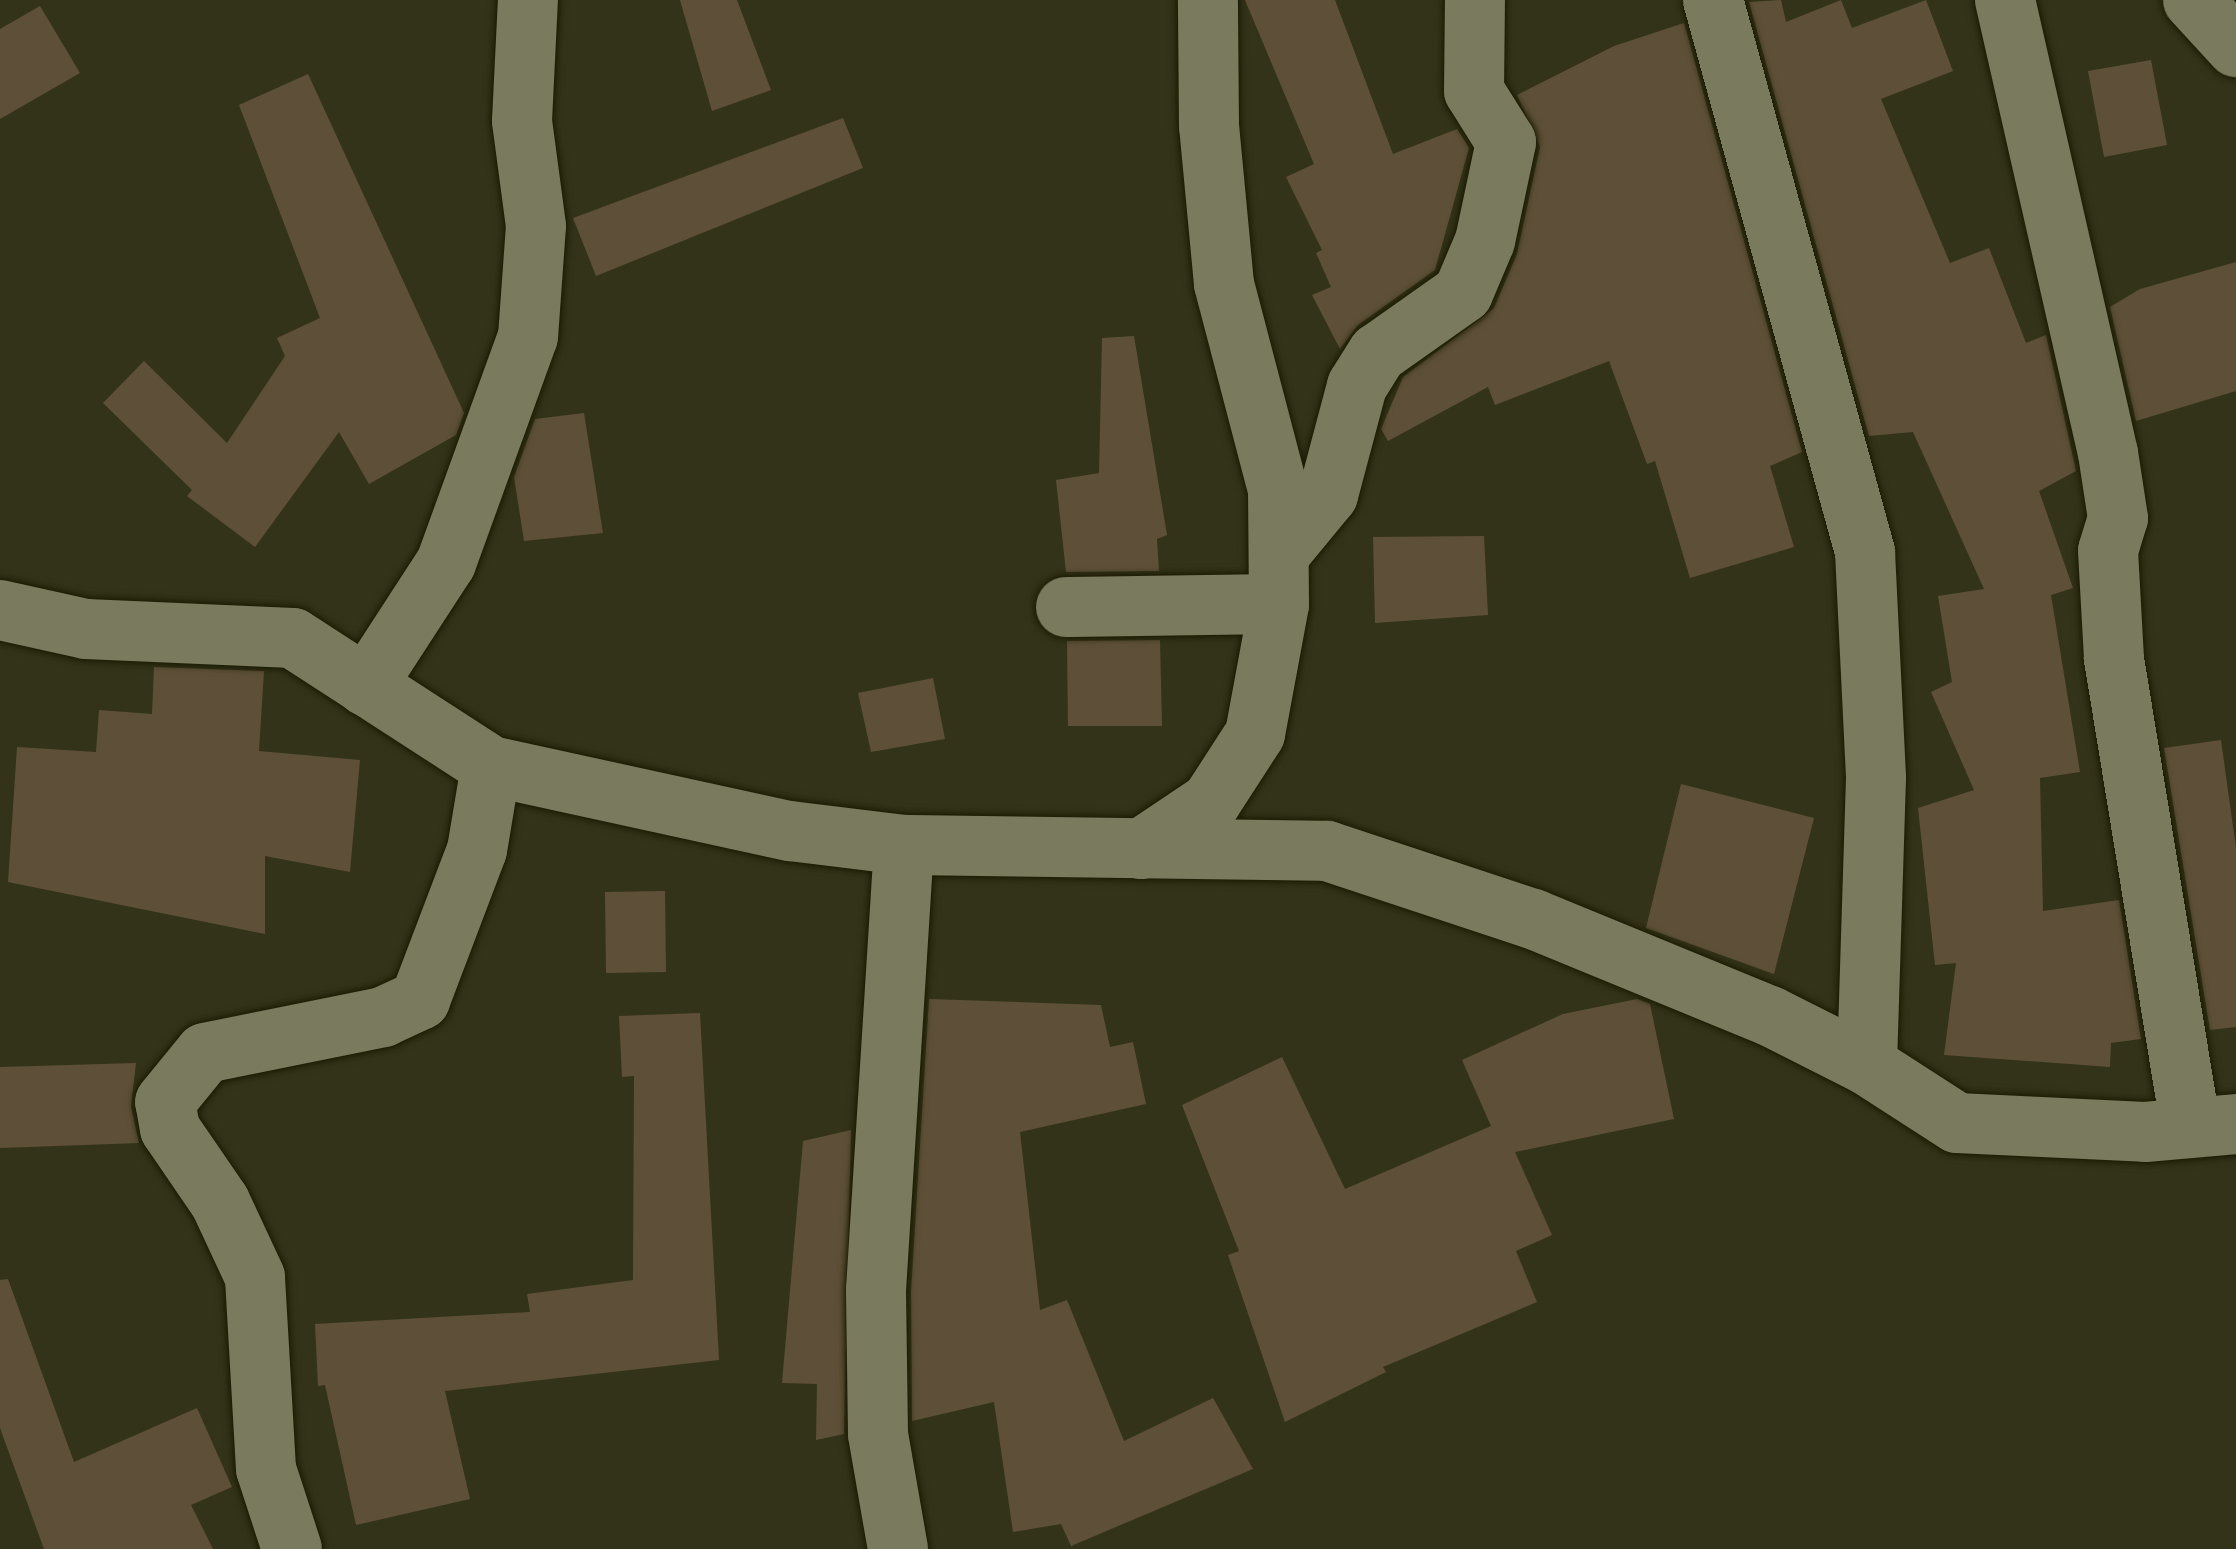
<!DOCTYPE html>
<html>
<head>
<meta charset="utf-8">
<style>
  body { margin:0 }
  #map { position:relative; width:2236px; height:1549px; overflow:hidden; background:#333319; font-family:Cabin,sans-serif }
  div>[style] { position:absolute }
  .building>* { inset:0; background:#5e5038 }
  .roads { filter:drop-shadow(0 0 3px #1b1b03) drop-shadow(0 0 3px #1b1b03) }
  .minor>* { height:60px; margin:-30px; padding:0 30px; transform-origin:30px; border-radius:30px; background:#7a7b5e }
  span { translate:-50% -50%; white-space:nowrap; text-align:center; line-height:1.15; -webkit-text-stroke:10px #292910; paint-order:stroke }
</style>
</head>
<body>
<div id="map">
  <div class="building">
    <i style="clip-path:polygon(680px 0,737px 0,771px 90px,712px 111px)"></i>
    <i style="clip-path:polygon(1245px 0,1335px 0,1393px 154px,1457px 129px,1469px 148px,1435px 270px,1358px 325px,1340px 349px,1312px 295px,1331px 287px,1316px 253px,1322px 250px,1286px 177px,1314px 164px)"></i>
    <i style="clip-path:polygon(1781px 0,1786px 22px,1841px 0,1852px 28px,1926px 0,1953px 71px,1881px 99px,1950px 263px,1989px 248px,2026px 343px,2046px 335px,2076px 471px,2039px 491px,2073px 588px,2051px 595px,2080px 772px,2040px 778px,2043px 911px,2119px 900px,2141px 1039px,2111px 1043px,2110px 1067px,1944px 1055px,1956px 963px,1935px 965px,1918px 808px,1974px 790px,1931px 692px,1952px 682px,1938px 596px,1984px 589px,1913px 432px,1869px 436px,1749px 2px)"></i>
    <i style="clip-path:polygon(40px 6px,80px 73px,0 119px,0 29px)"></i>
    <i style="clip-path:polygon(1684px 23px,1802px 452px,1770px 466px,1794px 547px,1690px 578px,1655px 461px,1647px 464px,1609px 361px,1495px 405px,1488px 387px,1388px 441px,1381px 429px,1403px 377px,1494px 308px,1517px 254px,1540px 147px,1517px 95px,1614px 46px)"></i>
    <i style="clip-path:polygon(2151px 60px,2167px 145px,2104px 157px,2088px 71px)"></i>
    <i style="clip-path:polygon(308px 74px,464px 413px,456px 435px,369px 484px,339px 432px,255px 547px,187px 496px,192px 490px,103px 403px,144px 361px,227px 443px,285px 356px,277px 338px,320px 318px,239px 105px)"></i>
    <i style="clip-path:polygon(843px 118px,863px 168px,596px 276px,573px 218px)"></i>
    <i style="clip-path:polygon(2236px 262px,2236px 391px,2136px 421px,2110px 307px,2140px 289px)"></i>
    <i style="clip-path:polygon(1134px 336px,1167px 535px,1157px 539px,1159px 571px,1066px 572px,1056px 480px,1099px 473px,1102px 338px)"></i>
    <i style="clip-path:polygon(584px 413px,603px 533px,524px 541px,514px 477px,535px 419px)"></i>
    <i style="clip-path:polygon(1484px 536px,1488px 615px,1375px 623px,1373px 537px)"></i>
    <i style="clip-path:polygon(1160px 640px,1162px 726px,1068px 726px,1067px 641px)"></i>
    <i style="clip-path:polygon(154px 667px,264px 671px,259px 751px,360px 760px,350px 872px,265px 856px,265px 934px,8px 882px,17px 747px,96px 752px,99px 710px,152px 714px)"></i>
    <i style="clip-path:polygon(933px 678px,945px 739px,871px 752px,858px 693px)"></i>
    <i style="clip-path:polygon(2221px 740px,2236px 848px,2236px 1027px,2210px 1030px,2164px 748px)"></i>
    <i style="clip-path:polygon(1681px 784px,1814px 818px,1774px 974px,1646px 928px)"></i>
    <i style="clip-path:polygon(665px 891px,666px 972px,606px 973px,605px 892px)"></i>
    <i style="clip-path:polygon(929px 999px,1101px 1005px,1110px 1047px,1133px 1042px,1146px 1104px,1020px 1132px,1040px 1310px,1067px 1300px,1124px 1441px,1213px 1398px,1253px 1469px,1071px 1546px,1061px 1524px,1013px 1532px,994px 1402px,912px 1421px,911px 1291px)"></i>
    <i style="clip-path:polygon(1637px 999px,1650px 1004px,1674px 1119px,1515px 1152px,1552px 1235px,1516px 1251px,1537px 1302px,1383px 1367px,1386px 1372px,1285px 1422px,1228px 1255px,1239px 1251px,1182px 1105px,1282px 1057px,1345px 1189px,1491px 1126px,1462px 1060px,1563px 1014px)"></i>
    <i style="clip-path:polygon(700px 1013px,719px 1360px,445px 1391px,470px 1499px,356px 1525px,325px 1385px,318px 1386px,315px 1324px,530px 1312px,527px 1294px,633px 1280px,634px 1076px,622px 1077px,619px 1016px)"></i>
    <i style="clip-path:polygon(136px 1063px,131px 1107px,139px 1143px,0 1148px,0 1067px)"></i>
    <i style="clip-path:polygon(851px 1130px,844px 1434px,816px 1440px,817px 1384px,782px 1383px,803px 1141px)"></i>
    <i style="clip-path:polygon(8px 1279px,74px 1462px,197px 1408px,232px 1487px,191px 1505px,213px 1549px,44px 1549px,0 1428px,0 1280px)"></i>
  </div>
  <div class="roads">
    <div class="minor">
      <i style="left:1713px;top:0;width:573px;rotate:74.6deg"></i>
      <i style="left:1865px;top:552px;width:226px;rotate:87.2deg"></i>
      <i style="left:1876px;top:778px;width:287px;rotate:91.8deg"></i>
      <i style="left:2005px;top:0;width:465px;rotate:77.2deg"></i>
      <i style="left:2108px;top:453px;width:66px;rotate:81.3deg"></i>
      <i style="left:2118px;top:518px;width:34px;rotate:107deg"></i>
      <i style="left:2108px;top:551px;width:108px;rotate:86.8deg"></i>
      <i style="left:2114px;top:659px;width:475px;rotate:80.7deg"></i>
      <i style="left:2193px;top:0;width:64px;rotate:47.5deg"></i>
      <i style="left:1281px;top:552px;width:74px;rotate:-50.5deg"></i>
      <i style="left:1328px;top:495px;width:113px;rotate:-75.1deg"></i>
      <i style="left:1357px;top:386px;width:39px;rotate:-58deg"></i>
      <i style="left:1378px;top:353px;width:104px;rotate:-35.2deg"></i>
      <i style="left:1463px;top:293px;width:56px;rotate:-67.1deg"></i>
      <i style="left:1485px;top:241px;width:101px;rotate:-78deg"></i>
      <i style="left:1506px;top:142px;width:60px;rotate:-122.1deg"></i>
      <i style="left:1474px;top:91px;width:91px;rotate:-89.4deg"></i>
      <i style="left:1066px;top:607px;width:213px;rotate:-0.8deg"></i>
      <i style="left:0;top:610px;width:88px;rotate:12.5deg"></i>
      <i style="left:86px;top:629px;width:207px;rotate:2.5deg"></i>
      <i style="left:293px;top:638px;width:236px;rotate:32.9deg"></i>
      <i style="left:491px;top:766px;width:306px;rotate:12.3deg"></i>
      <i style="left:790px;top:831px;width:115px;rotate:7deg"></i>
      <i style="left:904px;top:845px;width:423px;rotate:0.8deg"></i>
      <i style="left:1327px;top:851px;width:217px;rotate:18.3deg"></i>
      <i style="left:1533px;top:919px;width:256px;rotate:22.3deg"></i>
      <i style="left:1770px;top:1016px;width:109px;rotate:26.8deg"></i>
      <i style="left:1867px;top:1065px;width:107px;rotate:32.8deg"></i>
      <i style="left:1957px;top:1123px;width:188px;rotate:2.7deg"></i>
      <i style="left:2145px;top:1132px;width:91px;rotate:-5deg"></i>
      <i style="left:366px;top:686px;width:147px;rotate:-57deg"></i>
      <i style="left:446px;top:563px;width:240px;rotate:-70.1deg"></i>
      <i style="left:528px;top:337px;width:111px;rotate:-85.9deg"></i>
      <i style="left:536px;top:226px;width:106px;rotate:-97.6deg"></i>
      <i style="left:522px;top:121px;width:121px;rotate:-87.2deg"></i>
      <i style="left:1141px;top:849px;width:84px;rotate:-33.9deg"></i>
      <i style="left:1211px;top:802px;width:81px;rotate:-57.1deg"></i>
      <i style="left:1255px;top:734px;width:132px;rotate:-79.5deg"></i>
      <i style="left:1279px;top:604px;width:114px;rotate:-90.5deg"></i>
      <i style="left:1278px;top:490px;width:213px;rotate:-104.7deg"></i>
      <i style="left:1224px;top:284px;width:159px;rotate:-95.4deg"></i>
      <i style="left:1209px;top:126px;width:126px;rotate:-90.5deg"></i>
      <i style="left:292px;top:1549px;width:84px;rotate:-108deg"></i>
      <i style="left:266px;top:1469px;width:192px;rotate:-93.3deg"></i>
      <i style="left:255px;top:1277px;width:83px;rotate:-115deg"></i>
      <i style="left:220px;top:1202px;width:88px;rotate:-124.4deg"></i>
      <i style="left:170px;top:1129px;width:27px;rotate:-100deg"></i>
      <i style="left:165px;top:1102px;width:63px;rotate:-50.8deg"></i>
      <i style="left:205px;top:1053px;width:182px;rotate:-11.4deg"></i>
      <i style="left:383px;top:1017px;width:41px;rotate:-24.7deg"></i>
      <i style="left:420px;top:1000px;width:160px;rotate:-69.2deg"></i>
      <i style="left:477px;top:850px;width:85px;rotate:-80.5deg"></i>
      <i style="left:898px;top:1549px;width:117px;rotate:-99.9deg"></i>
      <i style="left:878px;top:1434px;width:144px;rotate:-90.8deg"></i>
      <i style="left:876px;top:1290px;width:446px;rotate:-86.4deg"></i>
    </div>
  </div>
</div>
</body>
</html>
